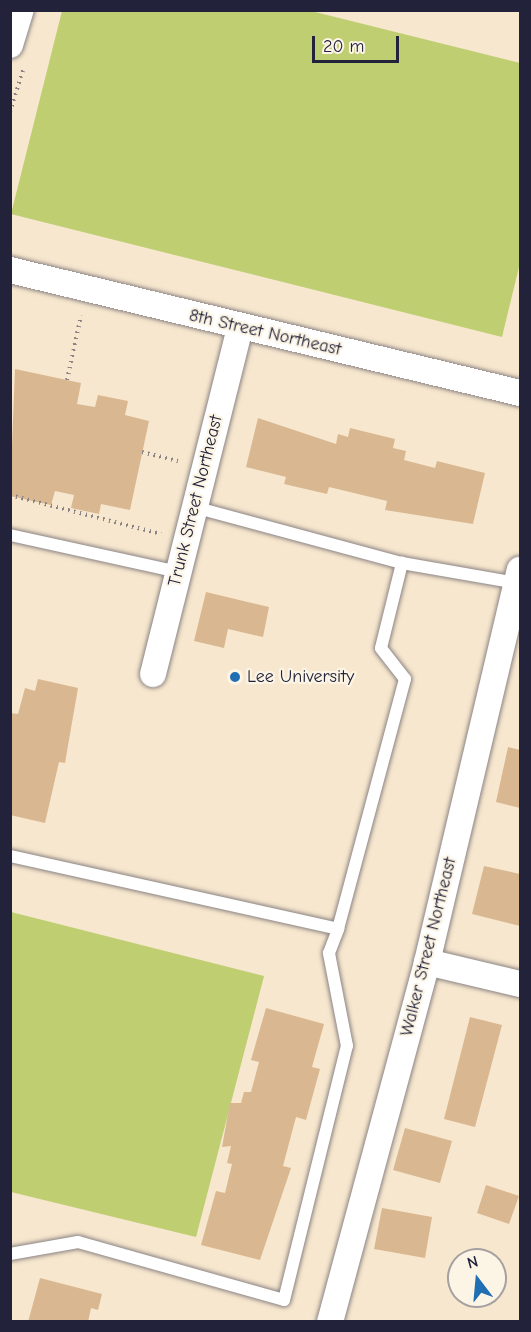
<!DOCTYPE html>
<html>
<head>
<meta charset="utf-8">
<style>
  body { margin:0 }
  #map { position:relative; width:531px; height:1332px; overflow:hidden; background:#f7e7ce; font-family:"Comic Neue",sans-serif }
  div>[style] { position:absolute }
  .green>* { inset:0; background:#bece71 }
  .building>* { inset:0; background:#d9b891 }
  .path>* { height:4px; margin-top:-2px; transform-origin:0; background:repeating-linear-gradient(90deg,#8c8484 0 1.5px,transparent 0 6px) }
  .roads { filter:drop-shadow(0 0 2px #8c8484) drop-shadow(0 0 2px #8c8484) }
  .lane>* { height:12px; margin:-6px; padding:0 6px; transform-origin:6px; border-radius:6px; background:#fff }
  .street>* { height:26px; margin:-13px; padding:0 13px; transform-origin:13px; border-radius:13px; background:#fff }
  .dots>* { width:16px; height:16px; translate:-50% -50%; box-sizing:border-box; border:3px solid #fcf5e5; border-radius:50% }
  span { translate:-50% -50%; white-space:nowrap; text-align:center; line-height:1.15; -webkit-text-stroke:4.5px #fcf5e5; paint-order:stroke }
  .street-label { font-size:18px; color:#22223b }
  .poi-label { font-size:18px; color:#22223b }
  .left { translate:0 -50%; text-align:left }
  .frame { position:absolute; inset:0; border:12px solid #22223b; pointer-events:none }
  .north { position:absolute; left:447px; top:1248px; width:60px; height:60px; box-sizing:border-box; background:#fcf5e5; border:2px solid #a5a1a1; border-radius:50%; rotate:344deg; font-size:16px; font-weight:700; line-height:24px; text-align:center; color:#22223b }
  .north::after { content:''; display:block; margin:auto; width:21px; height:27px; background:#1f6fb2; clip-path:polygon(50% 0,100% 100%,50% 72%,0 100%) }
  .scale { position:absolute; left:312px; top:36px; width:87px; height:27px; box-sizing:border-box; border:3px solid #22223b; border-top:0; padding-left:8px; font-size:18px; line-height:21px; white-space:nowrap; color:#22223b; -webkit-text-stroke:4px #fcf5e5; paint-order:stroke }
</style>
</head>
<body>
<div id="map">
  <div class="green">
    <i style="clip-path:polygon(62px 11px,311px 11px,520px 63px,520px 263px,502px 337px,11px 214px)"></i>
    <i style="clip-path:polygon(11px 912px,264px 976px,196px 1237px,11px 1192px)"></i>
  </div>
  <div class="building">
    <i style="clip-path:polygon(15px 369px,81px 383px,77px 404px,95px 407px,98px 395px,128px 401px,125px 415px,149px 421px,130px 510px,101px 504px,99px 514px,71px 508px,74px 495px,55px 491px,51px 505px,10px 496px)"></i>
    <i style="clip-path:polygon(258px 418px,336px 444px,338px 434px,348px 437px,350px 428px,395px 439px,393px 448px,406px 451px,404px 460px,435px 468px,437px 461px,485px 473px,473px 524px,385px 510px,387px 501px,329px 487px,327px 494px,284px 484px,286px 477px,246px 467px)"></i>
    <i style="clip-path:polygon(206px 592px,269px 607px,263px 637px,228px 629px,224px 648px,194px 641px)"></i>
    <i style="clip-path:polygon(38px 679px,78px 688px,65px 763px,59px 762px,45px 823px,10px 815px,10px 713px,18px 714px,25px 688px,35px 691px)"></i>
    <i style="clip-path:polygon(508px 747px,520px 750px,520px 808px,496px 802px)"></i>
    <i style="clip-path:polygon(484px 866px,520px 874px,520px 926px,472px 914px)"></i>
    <i style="clip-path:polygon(266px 1008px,324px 1024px,312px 1067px,320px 1069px,306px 1120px,296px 1117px,283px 1166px,291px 1168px,260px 1260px,201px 1245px,216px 1191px,225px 1193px,232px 1164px,227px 1163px,231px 1146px,222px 1147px,230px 1103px,241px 1103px,244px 1092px,251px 1092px,259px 1062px,251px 1060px)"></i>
    <i style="clip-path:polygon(470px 1017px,502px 1025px,475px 1127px,444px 1119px)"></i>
    <i style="clip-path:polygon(405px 1128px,452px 1141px,440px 1183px,393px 1170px)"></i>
    <i style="clip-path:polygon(486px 1185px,519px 1196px,509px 1224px,477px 1213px)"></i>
    <i style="clip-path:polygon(382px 1208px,432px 1217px,425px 1258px,374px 1249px)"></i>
    <i style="clip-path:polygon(40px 1278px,102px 1294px,98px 1310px,91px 1308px,88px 1322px,28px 1322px)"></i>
  </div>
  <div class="path">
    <i style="left:10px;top:112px;width:44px;rotate:-72.8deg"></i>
    <i style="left:67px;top:380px;width:66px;rotate:-77.8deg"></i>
    <i style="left:142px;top:452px;width:37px;rotate:14deg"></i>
    <i style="left:10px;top:495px;width:156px;rotate:14.5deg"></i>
  </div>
  <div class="roads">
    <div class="lane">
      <i style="left:194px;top:507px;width:215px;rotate:15.1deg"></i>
      <i style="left:10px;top:535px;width:172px;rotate:12.4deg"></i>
      <i style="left:10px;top:856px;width:336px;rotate:12.5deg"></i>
      <i style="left:338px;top:929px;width:259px;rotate:-75deg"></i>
      <i style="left:405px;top:679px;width:39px;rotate:-128deg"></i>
      <i style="left:381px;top:648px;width:88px;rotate:-76.1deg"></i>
      <i style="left:402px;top:563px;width:117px;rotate:9.9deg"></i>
      <i style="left:10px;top:1254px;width:69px;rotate:-10deg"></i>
      <i style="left:78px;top:1242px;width:214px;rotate:15.7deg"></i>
      <i style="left:284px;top:1300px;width:262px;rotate:-76.1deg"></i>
      <i style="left:347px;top:1046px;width:95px;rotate:-101deg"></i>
      <i style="left:329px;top:953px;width:26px;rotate:-69deg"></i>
    </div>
    <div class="street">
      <i style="left:10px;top:45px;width:37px;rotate:-73deg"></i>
      <i style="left:10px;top:270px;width:525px;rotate:13.56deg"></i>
      <i style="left:153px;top:674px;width:357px;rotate:-75.9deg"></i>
      <i style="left:427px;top:962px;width:96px;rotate:13.3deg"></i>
      <i style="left:330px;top:1322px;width:373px;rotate:-74.9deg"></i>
      <i style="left:427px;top:962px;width:403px;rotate:-76.7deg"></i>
    </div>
  </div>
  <div class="dots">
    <i style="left:235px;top:677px;background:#1f6fb2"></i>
  </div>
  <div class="street-label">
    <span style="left:265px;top:333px;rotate:13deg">8th Street Northeast</span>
    <span style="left:196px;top:501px;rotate:-76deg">Trunk Street Northeast</span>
    <span style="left:429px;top:947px;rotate:-76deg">Walker Street Northeast</span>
  </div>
  <div class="poi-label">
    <span class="left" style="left:247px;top:677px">Lee University</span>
  </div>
  <div class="frame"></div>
  <div class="north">N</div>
  <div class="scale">20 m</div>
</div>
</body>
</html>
